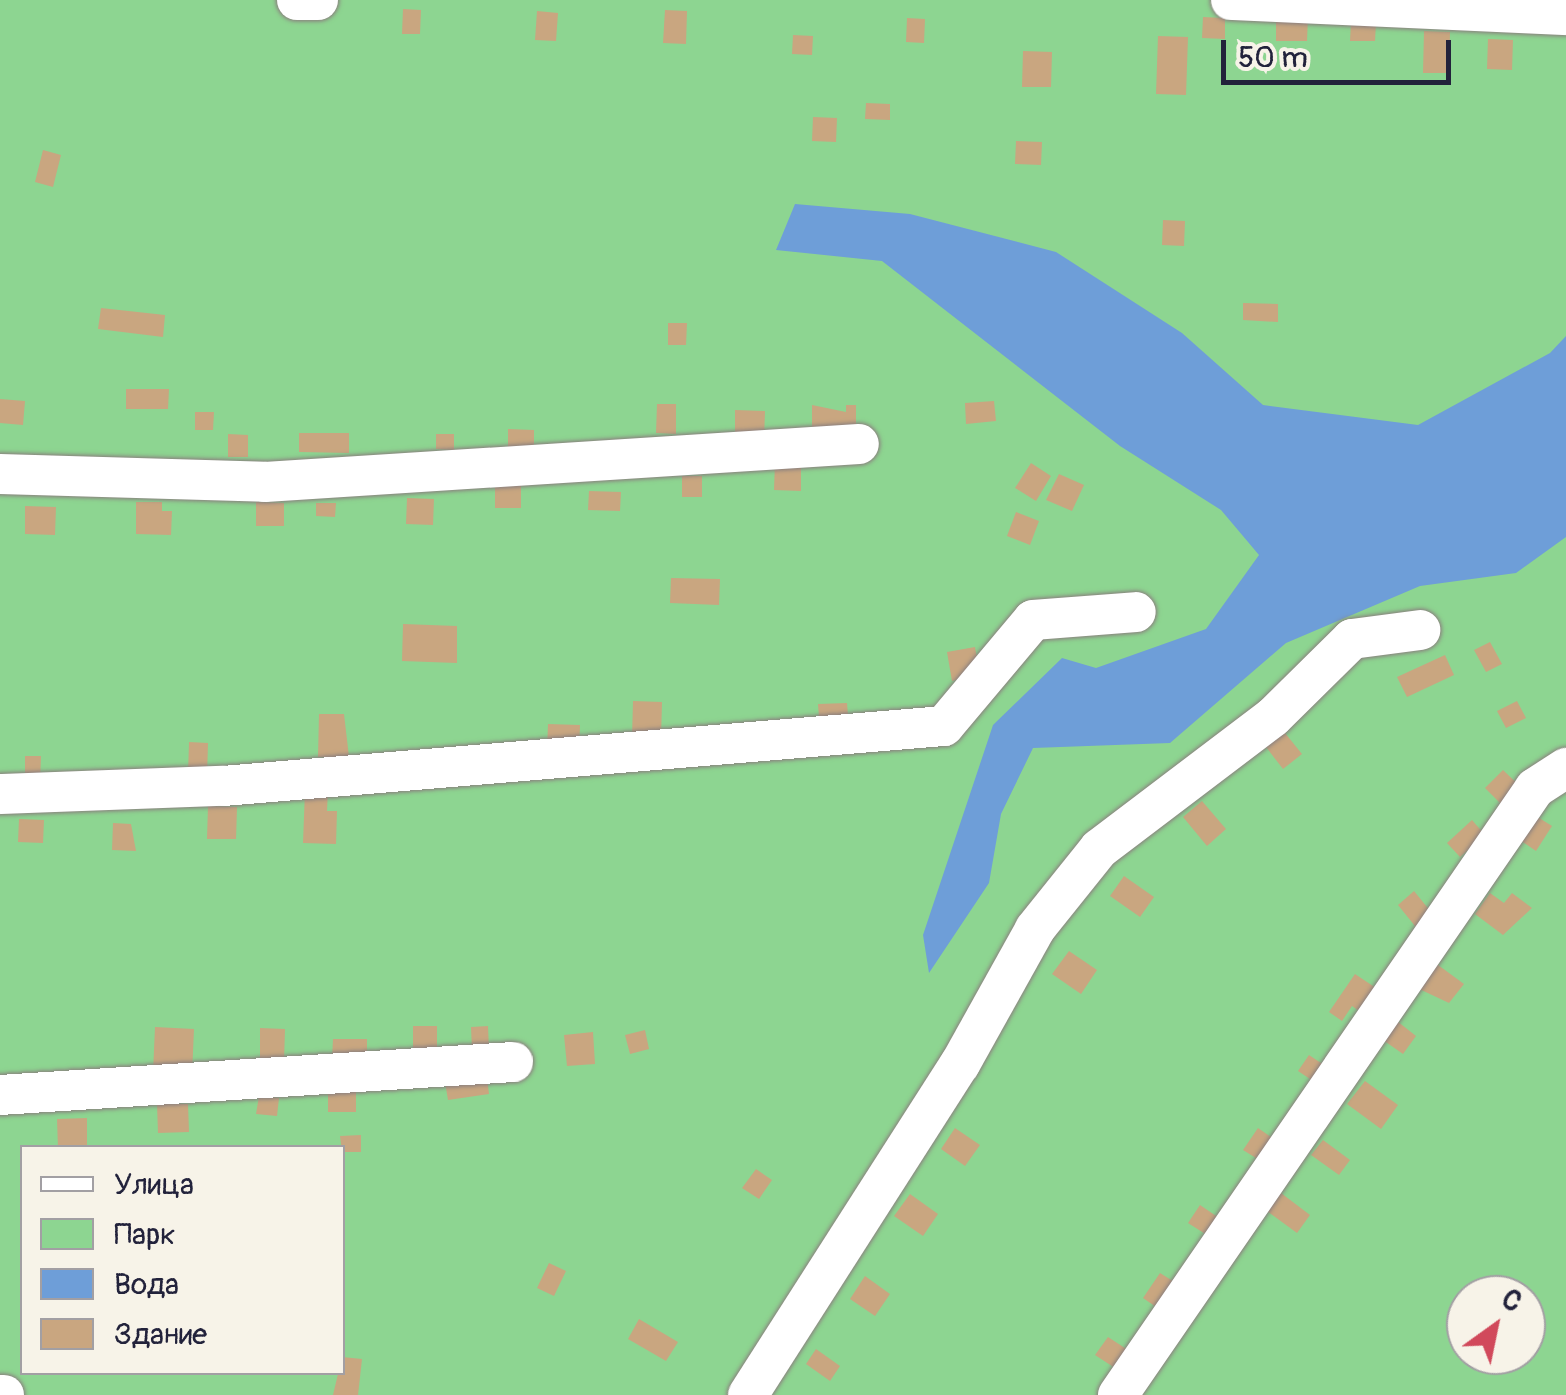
<!DOCTYPE html>
<html>
<head>
<meta charset="utf-8">
<style>
  body { margin:0 }
  #map { position:relative; width:1566px; height:1395px; overflow:hidden; background:#f2ddc0; font-family:Pangolin,sans-serif }
  div>[style] { position:absolute }
  .green>* { inset:0; background:#8dd591 }
  .water>* { inset:0; background:#6e9ed8 }
  .building>* { inset:0; background:#c9a680 }
  .roads { filter:drop-shadow(0 0 2px #8a807e) drop-shadow(0 0 2px #8a807e) }
  .minor>* { height:40px; margin:-20px; padding:0 20px; transform-origin:20px; border-radius:20px; background:#fff }
  span { translate:-50% -50%; white-space:nowrap; text-align:center; line-height:1.15; -webkit-text-stroke:10px #f7f3e8; paint-order:stroke }
  .legend { position:absolute; left:20px; top:1145px; width:325px; height:230px; box-sizing:border-box; background:#f7f3e8; border:2px solid #a29fa3; margin:0; padding:12px 18px; list-style:none; font-size:30px; color:#22223b }
  .legend li { display:flex; align-items:center; gap:20px; height:50px }
  .legend b { width:50px; border:2px solid #a29fa3 }
  .north { position:absolute; left:1446px; top:1275px; width:100px; height:100px; box-sizing:border-box; background:#f7f3e8; border:2px solid #a29fa3; border-radius:50%; rotate:33deg; font-size:28px; font-weight:700; line-height:40px; text-align:center; color:#22223b }
  .north::after { content:''; display:block; margin:auto; width:35px; height:45px; background:#d1495b; clip-path:polygon(50% 0,100% 100%,50% 72%,0 100%) }
  .scale { position:absolute; left:1221px; top:40px; width:230px; height:45px; box-sizing:border-box; border:5px solid #22223b; border-top:0; padding-left:12px; font-size:30px; line-height:35px; white-space:nowrap; color:#22223b; -webkit-text-stroke:8px #f7f3e8; paint-order:stroke }
</style>
</head>
<body>
<div id="map">
  <div class="green">
    <i style="clip-path:polygon(evenodd,0 0,1566px 0,1566px 1395px,0 1395px,0 0,22px 1148px,342px 1148px,342px 1372px,22px 1372px,22px 1148px,0 0,1466px 1295px,1526px 1295px,1526px 1355px,1466px 1355px,1466px 1295px)"></i>
  </div>
  <div class="water">
    <i style="clip-path:polygon(795px 204px,910px 214px,1056px 252px,1182px 333px,1263px 405px,1418px 425px,1550px 353px,1566px 336px,1566px 537px,1516px 573px,1420px 586px,1286px 643px,1170px 743px,1033px 748px,1001px 814px,989px 883px,929px 973px,923px 935px,993px 725px,1062px 658px,1096px 668px,1206px 629px,1259px 555px,1221px 510px,1120px 446px,882px 261px,776px 250px)"></i>
  </div>
  <div class="building">
    <i style="clip-path:polygon(403px 9px,421px 10px,420px 34px,402px 34px)"></i>
    <i style="clip-path:polygon(665px 10px,687px 11px,686px 44px,663px 43px)"></i>
    <i style="clip-path:polygon(537px 11px,558px 13px,556px 41px,535px 40px)"></i>
    <i style="clip-path:polygon(1203px 17px,1225px 18px,1225px 39px,1202px 38px)"></i>
    <i style="clip-path:polygon(1276px 17px,1308px 17px,1307px 41px,1276px 41px)"></i>
    <i style="clip-path:polygon(907px 18px,925px 19px,924px 43px,906px 42px)"></i>
    <i style="clip-path:polygon(1351px 22px,1376px 23px,1375px 41px,1350px 41px)"></i>
    <i style="clip-path:polygon(1424px 31px,1450px 32px,1449px 73px,1423px 73px)"></i>
    <i style="clip-path:polygon(793px 35px,813px 36px,812px 55px,792px 54px)"></i>
    <i style="clip-path:polygon(1158px 36px,1188px 37px,1186px 95px,1156px 94px)"></i>
    <i style="clip-path:polygon(1488px 39px,1513px 40px,1512px 70px,1487px 69px)"></i>
    <i style="clip-path:polygon(1023px 51px,1052px 52px,1051px 87px,1022px 87px)"></i>
    <i style="clip-path:polygon(866px 103px,890px 104px,890px 120px,865px 119px)"></i>
    <i style="clip-path:polygon(813px 117px,837px 118px,836px 142px,812px 141px)"></i>
    <i style="clip-path:polygon(1016px 141px,1042px 142px,1041px 165px,1015px 164px)"></i>
    <i style="clip-path:polygon(43px 150px,61px 155px,53px 187px,35px 182px)"></i>
    <i style="clip-path:polygon(1163px 220px,1185px 221px,1184px 246px,1162px 245px)"></i>
    <i style="clip-path:polygon(1243px 303px,1278px 304px,1278px 322px,1243px 320px)"></i>
    <i style="clip-path:polygon(101px 308px,165px 315px,163px 337px,98px 329px)"></i>
    <i style="clip-path:polygon(668px 323px,687px 323px,686px 345px,668px 345px)"></i>
    <i style="clip-path:polygon(126px 389px,169px 389px,168px 409px,126px 409px)"></i>
    <i style="clip-path:polygon(0 399px,25px 401px,23px 425px,0 423px)"></i>
    <i style="clip-path:polygon(994px 401px,996px 421px,966px 424px,965px 403px)"></i>
    <i style="clip-path:polygon(657px 404px,676px 404px,676px 434px,656px 433px)"></i>
    <i style="clip-path:polygon(812px 405px,846px 412px,846px 405px,856px 405px,856px 435px,812px 435px)"></i>
    <i style="clip-path:polygon(735px 410px,765px 411px,764px 440px,735px 440px)"></i>
    <i style="clip-path:polygon(195px 412px,214px 412px,213px 430px,195px 430px)"></i>
    <i style="clip-path:polygon(508px 429px,534px 430px,534px 452px,508px 452px)"></i>
    <i style="clip-path:polygon(299px 433px,349px 433px,349px 453px,299px 452px)"></i>
    <i style="clip-path:polygon(228px 434px,248px 435px,248px 457px,228px 457px)"></i>
    <i style="clip-path:polygon(436px 434px,454px 434px,454px 450px,436px 449px)"></i>
    <i style="clip-path:polygon(775px 462px,801px 463px,801px 491px,774px 490px)"></i>
    <i style="clip-path:polygon(1031px 463px,1051px 476px,1036px 501px,1015px 488px)"></i>
    <i style="clip-path:polygon(1059px 474px,1084px 485px,1072px 511px,1046px 500px)"></i>
    <i style="clip-path:polygon(682px 476px,702px 476px,702px 497px,682px 497px)"></i>
    <i style="clip-path:polygon(495px 484px,521px 485px,521px 508px,495px 508px)"></i>
    <i style="clip-path:polygon(589px 491px,621px 492px,620px 511px,588px 510px)"></i>
    <i style="clip-path:polygon(407px 498px,434px 499px,433px 525px,406px 524px)"></i>
    <i style="clip-path:polygon(136px 502px,162px 502px,162px 511px,172px 511px,171px 535px,136px 534px)"></i>
    <i style="clip-path:polygon(256px 502px,284px 503px,284px 526px,256px 526px)"></i>
    <i style="clip-path:polygon(316px 503px,336px 503px,335px 517px,316px 516px)"></i>
    <i style="clip-path:polygon(25px 506px,56px 507px,55px 535px,25px 534px)"></i>
    <i style="clip-path:polygon(1016px 512px,1039px 521px,1030px 545px,1007px 536px)"></i>
    <i style="clip-path:polygon(671px 578px,720px 579px,719px 605px,670px 603px)"></i>
    <i style="clip-path:polygon(403px 624px,457px 626px,457px 663px,402px 661px)"></i>
    <i style="clip-path:polygon(1490px 642px,1502px 664px,1486px 672px,1474px 650px)"></i>
    <i style="clip-path:polygon(975px 647px,980px 675px,952px 681px,947px 652px)"></i>
    <i style="clip-path:polygon(1445px 655px,1454px 675px,1407px 697px,1397px 677px)"></i>
    <i style="clip-path:polygon(633px 701px,662px 702px,661px 738px,632px 738px)"></i>
    <i style="clip-path:polygon(1517px 701px,1526px 718px,1506px 728px,1497px 711px)"></i>
    <i style="clip-path:polygon(847px 703px,849px 728px,820px 730px,818px 704px)"></i>
    <i style="clip-path:polygon(319px 714px,344px 714px,349px 757px,318px 757px)"></i>
    <i style="clip-path:polygon(548px 724px,580px 725px,579px 751px,547px 751px)"></i>
    <i style="clip-path:polygon(1285px 733px,1302px 754px,1283px 769px,1266px 747px)"></i>
    <i style="clip-path:polygon(189px 742px,208px 743px,207px 776px,188px 775px)"></i>
    <i style="clip-path:polygon(25px 756px,41px 756px,40px 785px,25px 784px)"></i>
    <i style="clip-path:polygon(1503px 770px,1526px 792px,1508px 811px,1485px 788px)"></i>
    <i style="clip-path:polygon(305px 790px,328px 790px,327px 811px,337px 811px,336px 844px,303px 843px)"></i>
    <i style="clip-path:polygon(1202px 801px,1226px 829px,1207px 846px,1183px 817px)"></i>
    <i style="clip-path:polygon(208px 806px,237px 807px,236px 839px,207px 839px)"></i>
    <i style="clip-path:polygon(1536px 816px,1552px 826px,1536px 851px,1520px 840px)"></i>
    <i style="clip-path:polygon(19px 819px,44px 820px,43px 843px,18px 842px)"></i>
    <i style="clip-path:polygon(1472px 820px,1485px 835px,1460px 857px,1447px 843px)"></i>
    <i style="clip-path:polygon(113px 823px,131px 824px,136px 851px,112px 850px)"></i>
    <i style="clip-path:polygon(1124px 876px,1154px 897px,1140px 917px,1110px 896px)"></i>
    <i style="clip-path:polygon(1414px 891px,1436px 918px,1419px 931px,1398px 905px)"></i>
    <i style="clip-path:polygon(1490px 893px,1504px 903px,1512px 893px,1532px 908px,1503px 935px,1475px 914px)"></i>
    <i style="clip-path:polygon(1069px 951px,1097px 970px,1081px 994px,1052px 974px)"></i>
    <i style="clip-path:polygon(1434px 962px,1464px 984px,1449px 1003px,1415px 987px)"></i>
    <i style="clip-path:polygon(1355px 974px,1382px 992px,1366px 1016px,1352px 1006px,1342px 1021px,1329px 1012px)"></i>
    <i style="clip-path:polygon(1397px 1021px,1416px 1036px,1403px 1054px,1383px 1040px)"></i>
    <i style="clip-path:polygon(413px 1026px,437px 1026px,437px 1054px,413px 1054px)"></i>
    <i style="clip-path:polygon(488px 1026px,489px 1050px,472px 1050px,471px 1027px)"></i>
    <i style="clip-path:polygon(155px 1027px,194px 1029px,192px 1074px,153px 1073px)"></i>
    <i style="clip-path:polygon(260px 1028px,285px 1029px,284px 1061px,260px 1061px)"></i>
    <i style="clip-path:polygon(645px 1030px,649px 1049px,630px 1054px,625px 1035px)"></i>
    <i style="clip-path:polygon(593px 1032px,595px 1064px,567px 1066px,564px 1035px)"></i>
    <i style="clip-path:polygon(333px 1039px,367px 1039px,367px 1059px,332px 1059px)"></i>
    <i style="clip-path:polygon(1309px 1055px,1327px 1067px,1316px 1083px,1298px 1071px)"></i>
    <i style="clip-path:polygon(486px 1070px,489px 1094px,448px 1100px,444px 1076px)"></i>
    <i style="clip-path:polygon(1365px 1081px,1398px 1105px,1381px 1129px,1347px 1104px)"></i>
    <i style="clip-path:polygon(328px 1090px,356px 1090px,356px 1112px,328px 1112px)"></i>
    <i style="clip-path:polygon(259px 1096px,279px 1098px,277px 1116px,256px 1114px)"></i>
    <i style="clip-path:polygon(157px 1104px,188px 1104px,189px 1132px,158px 1133px)"></i>
    <i style="clip-path:polygon(87px 1118px,87px 1148px,58px 1148px,57px 1119px)"></i>
    <i style="clip-path:polygon(955px 1128px,980px 1145px,965px 1166px,941px 1149px)"></i>
    <i style="clip-path:polygon(1258px 1128px,1278px 1142px,1264px 1163px,1243px 1150px)"></i>
    <i style="clip-path:polygon(361px 1135px,361px 1152px,342px 1152px,340px 1136px)"></i>
    <i style="clip-path:polygon(1323px 1140px,1350px 1160px,1339px 1175px,1311px 1155px)"></i>
    <i style="clip-path:polygon(756px 1169px,772px 1180px,759px 1199px,742px 1188px)"></i>
    <i style="clip-path:polygon(1281px 1193px,1310px 1215px,1297px 1233px,1267px 1211px)"></i>
    <i style="clip-path:polygon(910px 1194px,938px 1214px,923px 1236px,894px 1216px)"></i>
    <i style="clip-path:polygon(1200px 1205px,1222px 1220px,1210px 1237px,1188px 1223px)"></i>
    <i style="clip-path:polygon(549px 1263px,566px 1271px,554px 1296px,537px 1288px)"></i>
    <i style="clip-path:polygon(1160px 1273px,1176px 1283px,1159px 1309px,1143px 1298px)"></i>
    <i style="clip-path:polygon(865px 1276px,890px 1294px,875px 1316px,850px 1299px)"></i>
    <i style="clip-path:polygon(639px 1319px,678px 1342px,666px 1361px,628px 1339px)"></i>
    <i style="clip-path:polygon(1108px 1337px,1131px 1352px,1118px 1370px,1095px 1355px)"></i>
    <i style="clip-path:polygon(816px 1349px,840px 1366px,830px 1381px,806px 1364px)"></i>
    <i style="clip-path:polygon(342px 1357px,362px 1359px,358px 1395px,333px 1395px)"></i>
  </div>
  <div class="roads">
    <div class="minor">
      <i style="left:297px;top:0;width:21px"></i>
      <i style="left:1231px;top:0;width:335px;rotate:2.6deg"></i>
      <i style="left:0;top:474px;width:265px;rotate:1.7deg"></i>
      <i style="left:265px;top:482px;width:595px;rotate:-3.66deg"></i>
      <i style="left:0;top:794px;width:223px;rotate:-2.1deg"></i>
      <i style="left:223px;top:786px;width:723px;rotate:-4.76deg"></i>
      <i style="left:944px;top:726px;width:138px;rotate:-50deg"></i>
      <i style="left:1033px;top:620px;width:103px;rotate:-4.4deg"></i>
      <i style="left:0;top:1095px;width:514px;rotate:-3.68deg"></i>
      <i style="left:0;top:1395px;width:4px"></i>
      <i style="left:748px;top:1395px;width:393px;rotate:-57.4deg"></i>
      <i style="left:960px;top:1064px;width:154px;rotate:-60.9deg"></i>
      <i style="left:1035px;top:929px;width:102px;rotate:-51.3deg"></i>
      <i style="left:1099px;top:849px;width:218px;rotate:-37.2deg"></i>
      <i style="left:1273px;top:717px;width:111px;rotate:-44.6deg"></i>
      <i style="left:1352px;top:639px;width:69px;rotate:-7.5deg"></i>
      <i style="left:1118px;top:1395px;width:736px;rotate:-55.51deg"></i>
      <i style="left:1535px;top:788px;width:37px;rotate:-33deg"></i>
    </div>
  </div>
  <ul class="legend">
  <li><b style="height:12px;background:#fff"></b>Улица</li>
  <li><b style="height:28px;background:#8dd591"></b>Парк</li>
  <li><b style="height:28px;background:#6e9ed8"></b>Вода</li>
  <li><b style="height:28px;background:#c9a680"></b>Здание</li>
  </ul>
  <div class="north">С</div>
  <div class="scale">50 m</div>
</div>
</body>
</html>
